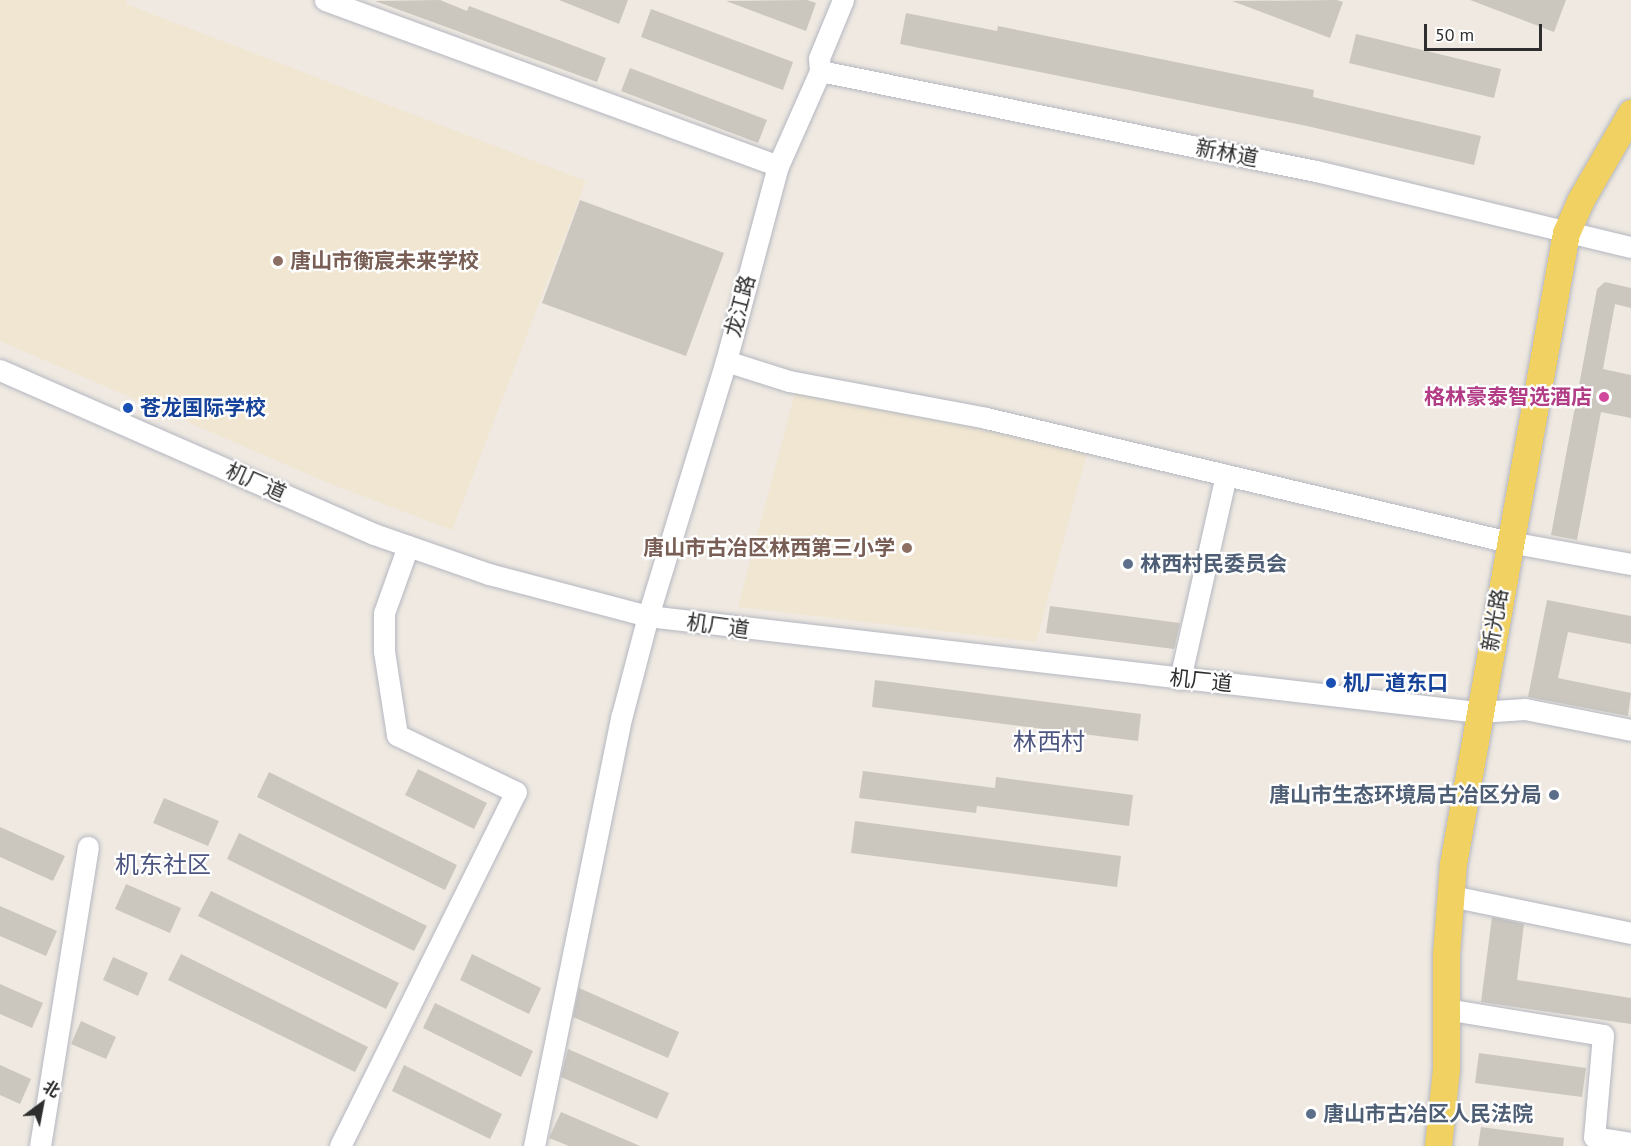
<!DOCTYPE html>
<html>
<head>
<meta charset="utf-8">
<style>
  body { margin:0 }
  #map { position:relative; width:1631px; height:1146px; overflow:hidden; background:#efe9e1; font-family:"PT Sans","Noto Sans SC",sans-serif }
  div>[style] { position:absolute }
  .education>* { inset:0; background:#f0e6d1 }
  .building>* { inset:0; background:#cbc7bf }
  .roads { filter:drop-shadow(0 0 2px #b4b7c1) drop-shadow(0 0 2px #b4b7c1) }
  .minor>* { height:21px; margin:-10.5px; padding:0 10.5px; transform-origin:10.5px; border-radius:10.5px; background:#fff }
  .major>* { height:27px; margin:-13.5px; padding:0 13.5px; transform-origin:13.5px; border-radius:13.5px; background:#f2d163 }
  .dots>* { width:16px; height:16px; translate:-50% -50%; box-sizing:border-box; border:3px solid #fff; border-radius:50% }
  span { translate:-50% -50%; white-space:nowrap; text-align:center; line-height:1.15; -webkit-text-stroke:4.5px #fff; paint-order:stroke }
  .street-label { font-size:21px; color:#2e2e2e }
  .education-label { font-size:21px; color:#785e54; font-weight:700 }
  .left { translate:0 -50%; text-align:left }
  .right { translate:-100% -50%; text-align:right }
  .hotel-label { font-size:21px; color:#b23c85; font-weight:700 }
  .transit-label { font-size:21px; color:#164399; font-weight:700 }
  .service-label { font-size:21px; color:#4e5e75; font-weight:700 }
  .quarter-label { font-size:24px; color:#4d5680 }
  .north { position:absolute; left:12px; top:1074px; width:60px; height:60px; -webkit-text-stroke:4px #fff; paint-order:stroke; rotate:32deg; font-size:16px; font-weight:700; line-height:24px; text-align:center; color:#2e2e2e }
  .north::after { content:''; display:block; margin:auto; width:21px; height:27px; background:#2e2e2e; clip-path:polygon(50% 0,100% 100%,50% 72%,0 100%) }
  .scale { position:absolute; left:1424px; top:24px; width:118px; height:27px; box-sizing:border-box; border:3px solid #2e2e2e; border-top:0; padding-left:8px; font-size:18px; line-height:21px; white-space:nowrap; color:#2e2e2e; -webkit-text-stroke:4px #fff; paint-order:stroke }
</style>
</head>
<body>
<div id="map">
  <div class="education">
    <i style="clip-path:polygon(0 0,127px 0,126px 4px,586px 181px,452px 530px,331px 484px,0 341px)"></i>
    <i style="clip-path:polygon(797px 386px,1088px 449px,1036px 642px,738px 607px)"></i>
  </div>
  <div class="building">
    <i style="clip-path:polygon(440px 0,467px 11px,469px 6px,606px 58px,597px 82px,375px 1px)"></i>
    <i style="clip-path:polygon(559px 0,628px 0,619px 24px)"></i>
    <i style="clip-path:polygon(807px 0,816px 3px,806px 31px,726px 1px)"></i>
    <i style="clip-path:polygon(1337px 0,1343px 2px,1330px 38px,1232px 1px)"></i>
    <i style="clip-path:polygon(1470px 0,1566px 0,1554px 32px)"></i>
    <i style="clip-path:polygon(651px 9px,793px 62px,783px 90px,641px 37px)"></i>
    <i style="clip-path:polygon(906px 13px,997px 31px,998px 26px,1314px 90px,1313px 97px,1481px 136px,1474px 165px,1307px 126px,900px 44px)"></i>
    <i style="clip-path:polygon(1356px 34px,1501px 69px,1494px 98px,1349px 63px)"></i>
    <i style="clip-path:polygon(630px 68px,767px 120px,758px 143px,621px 91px)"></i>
    <i style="clip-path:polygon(580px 200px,724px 253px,686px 356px,542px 303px)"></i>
    <i style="clip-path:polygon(1605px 282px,1631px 288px,1631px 308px,1615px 304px,1603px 369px,1631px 375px,1631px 418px,1601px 412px,1577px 540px,1551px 535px,1597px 289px)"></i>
    <i style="clip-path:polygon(1547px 600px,1631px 616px,1631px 644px,1568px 632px,1558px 678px,1631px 693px,1628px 716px,1528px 697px)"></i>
    <i style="clip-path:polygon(1050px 606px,1180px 623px,1174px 649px,1046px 633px)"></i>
    <i style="clip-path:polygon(875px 680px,1141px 714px,1138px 741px,872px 707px)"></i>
    <i style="clip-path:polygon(418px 769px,487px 803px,474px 829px,405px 795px)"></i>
    <i style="clip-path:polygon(863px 771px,995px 788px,996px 777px,1133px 795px,1129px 826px,977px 806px,976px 813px,859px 798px)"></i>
    <i style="clip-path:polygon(269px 772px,457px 865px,445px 890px,257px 797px)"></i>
    <i style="clip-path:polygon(164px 798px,219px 821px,208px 846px,153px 823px)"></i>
    <i style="clip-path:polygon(855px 821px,1121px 856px,1117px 887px,851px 853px)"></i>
    <i style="clip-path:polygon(0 827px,65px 856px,53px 881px,0 857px)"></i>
    <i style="clip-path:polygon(239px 833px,427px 926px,414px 951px,227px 859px)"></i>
    <i style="clip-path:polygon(126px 884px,181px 908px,170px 933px,115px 909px)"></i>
    <i style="clip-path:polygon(211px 891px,399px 983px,386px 1009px,198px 916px)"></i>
    <i style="clip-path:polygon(0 906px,57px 931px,46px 956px,0 936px)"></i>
    <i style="clip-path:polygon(1492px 917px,1524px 924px,1517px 980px,1631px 998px,1631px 1024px,1481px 1002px)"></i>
    <i style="clip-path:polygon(181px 954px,368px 1047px,355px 1072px,168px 980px)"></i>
    <i style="clip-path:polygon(472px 954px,541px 988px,529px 1014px,460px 980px)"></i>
    <i style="clip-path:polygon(113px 957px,148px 973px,138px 996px,103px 980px)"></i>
    <i style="clip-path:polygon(0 984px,43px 1003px,32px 1028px,0 1014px)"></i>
    <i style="clip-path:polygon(579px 988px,679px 1032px,668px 1058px,573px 1017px)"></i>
    <i style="clip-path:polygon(435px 1003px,533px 1051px,521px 1077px,423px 1028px)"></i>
    <i style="clip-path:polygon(81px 1021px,116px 1037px,106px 1059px,71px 1044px)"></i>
    <i style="clip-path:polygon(568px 1049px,669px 1093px,657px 1119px,561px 1077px)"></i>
    <i style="clip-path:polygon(1479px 1053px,1586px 1068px,1582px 1097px,1475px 1083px)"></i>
    <i style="clip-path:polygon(0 1065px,31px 1079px,20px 1104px,0 1095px)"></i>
    <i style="clip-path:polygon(404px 1065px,502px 1114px,490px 1139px,392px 1091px)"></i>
    <i style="clip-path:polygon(561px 1112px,640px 1146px,569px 1146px,549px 1138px)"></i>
    <i style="clip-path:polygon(1481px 1127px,1564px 1138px,1563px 1146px,1478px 1146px)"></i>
  </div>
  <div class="roads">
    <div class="minor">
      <i style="left:325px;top:0;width:482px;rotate:20.1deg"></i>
      <i style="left:820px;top:71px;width:506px;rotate:11.4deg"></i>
      <i style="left:1316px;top:171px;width:324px;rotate:13.6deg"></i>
      <i style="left:726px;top:361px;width:66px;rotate:17.6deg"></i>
      <i style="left:789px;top:381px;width:200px;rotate:10.6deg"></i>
      <i style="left:986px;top:418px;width:537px;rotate:13.34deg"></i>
      <i style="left:1509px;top:542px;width:124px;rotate:10.2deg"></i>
      <i style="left:0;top:370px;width:408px;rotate:23.7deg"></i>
      <i style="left:374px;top:534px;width:122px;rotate:19.2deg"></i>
      <i style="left:489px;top:574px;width:164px;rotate:14.8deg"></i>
      <i style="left:648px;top:616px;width:836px;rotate:6.6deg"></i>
      <i style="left:1478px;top:712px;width:47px;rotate:-3.7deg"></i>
      <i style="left:1525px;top:709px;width:108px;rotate:11.2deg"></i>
      <i style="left:1180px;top:679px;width:209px;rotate:-77.3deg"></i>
      <i style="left:1451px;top:896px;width:184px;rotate:11.6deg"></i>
      <i style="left:1446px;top:1009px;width:159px;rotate:9.4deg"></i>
      <i style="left:1603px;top:1035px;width:102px;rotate:95deg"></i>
      <i style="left:1594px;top:1137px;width:37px;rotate:9deg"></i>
      <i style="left:40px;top:1146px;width:303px;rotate:-80.9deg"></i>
      <i style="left:340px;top:1146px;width:395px;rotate:-63.6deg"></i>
      <i style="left:516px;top:792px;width:132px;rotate:-154.4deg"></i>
      <i style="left:397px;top:735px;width:85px;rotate:-98.8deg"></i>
      <i style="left:384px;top:651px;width:38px;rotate:-90deg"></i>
      <i style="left:384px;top:613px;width:71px;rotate:-70.3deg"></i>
      <i style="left:534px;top:1146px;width:440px;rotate:-78.5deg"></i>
      <i style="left:622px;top:715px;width:102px;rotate:-75.3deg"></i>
      <i style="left:648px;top:616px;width:267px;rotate:-73deg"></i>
      <i style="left:726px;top:361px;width:202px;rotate:-75.1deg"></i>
      <i style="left:778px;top:166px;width:104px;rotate:-66.1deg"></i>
      <i style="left:820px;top:71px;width:13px;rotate:-94deg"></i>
      <i style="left:819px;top:58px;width:63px;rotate:-67.5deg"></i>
    </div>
    <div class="major">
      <i style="left:1438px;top:1146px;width:77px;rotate:-84.1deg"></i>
      <i style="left:1446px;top:1069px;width:115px;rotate:-90deg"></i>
      <i style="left:1446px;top:954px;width:90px;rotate:-85.6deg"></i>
      <i style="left:1453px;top:864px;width:641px;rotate:-79.85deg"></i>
      <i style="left:1566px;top:233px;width:35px;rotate:-66deg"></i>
      <i style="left:1580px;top:201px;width:102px;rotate:-59.9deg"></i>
    </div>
  </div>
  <div class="dots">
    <i style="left:278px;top:261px;background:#8d6e63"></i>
    <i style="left:1604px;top:397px;background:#d1479c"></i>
    <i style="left:128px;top:408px;background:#1a4fb4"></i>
    <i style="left:907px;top:548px;background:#8d6e63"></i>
    <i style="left:1128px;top:564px;background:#5c6f8a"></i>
    <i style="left:1331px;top:683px;background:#1a4fb4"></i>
    <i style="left:1554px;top:795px;background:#5c6f8a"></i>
    <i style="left:1311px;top:1114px;background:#5c6f8a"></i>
  </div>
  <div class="street-label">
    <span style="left:1227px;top:153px;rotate:11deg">新林道</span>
    <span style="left:740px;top:306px;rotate:-75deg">龙江路</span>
    <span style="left:256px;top:482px;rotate:24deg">机厂道</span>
    <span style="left:1495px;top:620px;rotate:-80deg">新光路</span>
    <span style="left:718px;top:626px;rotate:8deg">机厂道</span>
    <span style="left:1201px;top:681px;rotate:6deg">机厂道</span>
  </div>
  <div class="education-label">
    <span class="left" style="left:290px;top:261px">唐山市衡宸未来学校</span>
    <span class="right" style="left:895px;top:548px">唐山市古冶区林西第三小学</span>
  </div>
  <div class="hotel-label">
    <span class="right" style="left:1592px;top:397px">格林豪泰智选酒店</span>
  </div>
  <div class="transit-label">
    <span class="left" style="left:140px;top:408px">苍龙国际学校</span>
    <span class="left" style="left:1343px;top:683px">机厂道东口</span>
  </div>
  <div class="service-label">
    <span class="left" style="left:1140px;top:564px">林西村民委员会</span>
    <span class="right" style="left:1542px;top:795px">唐山市生态环境局古冶区分局</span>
    <span class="left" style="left:1323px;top:1114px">唐山市古冶区人民法院</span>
  </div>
  <div class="quarter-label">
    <span style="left:1049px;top:742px">林西村</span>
    <span style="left:163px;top:865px">机东社区</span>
  </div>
  <div class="north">北</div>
  <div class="scale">50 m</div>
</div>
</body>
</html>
